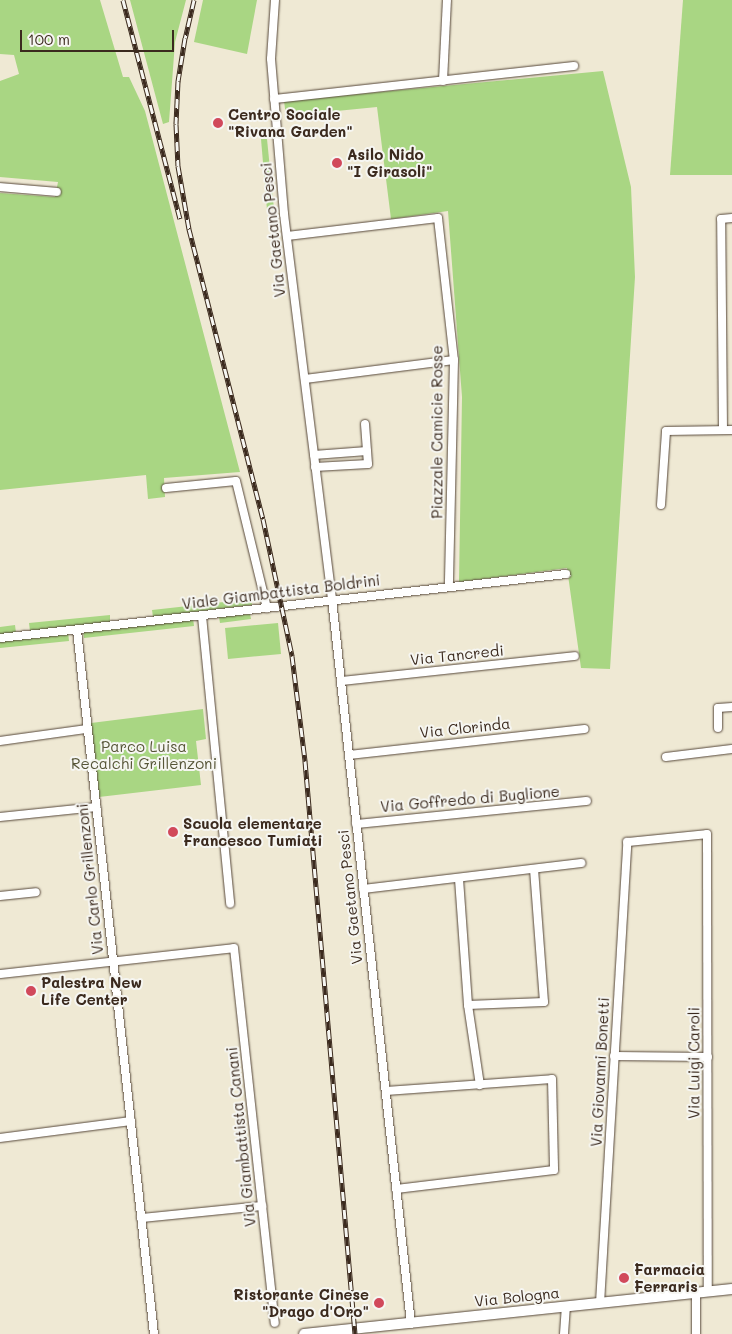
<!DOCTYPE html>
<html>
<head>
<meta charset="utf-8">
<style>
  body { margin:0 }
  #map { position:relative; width:732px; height:1334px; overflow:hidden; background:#efe9d4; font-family:Mali,sans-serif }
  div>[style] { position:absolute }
  .green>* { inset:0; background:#a9d683 }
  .roads { filter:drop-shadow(0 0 1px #564739) drop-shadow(0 0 1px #564739) }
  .minor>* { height:8px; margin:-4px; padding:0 4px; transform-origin:4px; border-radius:4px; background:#fff }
  .tertiary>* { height:10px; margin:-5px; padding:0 5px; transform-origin:5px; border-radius:5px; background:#fff }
  .rail>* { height:5px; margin-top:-2.5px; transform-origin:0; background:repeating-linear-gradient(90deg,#f6f6f2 0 9px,#3b2a1e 0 18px); box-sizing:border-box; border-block:1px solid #3b2a1e }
  .dots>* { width:14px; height:14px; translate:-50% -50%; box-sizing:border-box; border:2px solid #f6f6f2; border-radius:50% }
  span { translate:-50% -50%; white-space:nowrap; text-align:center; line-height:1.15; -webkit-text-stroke:4px #f6f6f2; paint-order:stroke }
  .poi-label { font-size:15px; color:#3b2a1e; font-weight:700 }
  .left { translate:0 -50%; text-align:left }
  .right { translate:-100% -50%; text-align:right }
  .street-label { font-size:15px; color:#3b2a1e }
  .park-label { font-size:15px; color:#565537 }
  .scale { position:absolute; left:20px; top:30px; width:154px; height:22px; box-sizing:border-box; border:2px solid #3b2a1e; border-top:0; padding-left:6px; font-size:15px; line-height:18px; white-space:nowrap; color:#3b2a1e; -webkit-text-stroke:4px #f6f6f2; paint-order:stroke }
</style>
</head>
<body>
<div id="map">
  <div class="green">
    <i style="clip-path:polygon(0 0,100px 0,123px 77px,129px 77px,145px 111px,240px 472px,164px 478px,165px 497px,148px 499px,146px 475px,0 490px,0 193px,55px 197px,58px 182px,0 177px,0 81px,19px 74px,14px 55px,0 54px)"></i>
    <i style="clip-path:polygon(130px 0,186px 0,175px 42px,169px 122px,163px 124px)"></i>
    <i style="clip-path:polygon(203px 0,257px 0,247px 54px,194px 42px)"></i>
    <i style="clip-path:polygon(683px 0,732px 0,732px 175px,670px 175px)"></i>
    <i style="clip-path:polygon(603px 71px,631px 187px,635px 277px,610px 669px,581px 668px,567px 568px,459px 582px,462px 397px,448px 211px,391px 219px,377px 107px,286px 116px,284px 101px)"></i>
    <i style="clip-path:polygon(261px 139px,267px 139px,274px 209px,267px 210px)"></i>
    <i style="clip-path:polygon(251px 599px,252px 605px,153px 617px,152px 610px)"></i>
    <i style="clip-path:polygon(250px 614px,251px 619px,220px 623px,219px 617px)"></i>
    <i style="clip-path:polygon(110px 615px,110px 622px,30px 631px,29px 623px)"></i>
    <i style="clip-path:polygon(193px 618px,194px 626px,84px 638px,83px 631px)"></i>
    <i style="clip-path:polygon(278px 623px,281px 654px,228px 659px,225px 628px)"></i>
    <i style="clip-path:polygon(15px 625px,16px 633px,0 635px,0 627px)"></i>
    <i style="clip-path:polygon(68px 632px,69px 641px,0 648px,0 641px)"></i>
    <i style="clip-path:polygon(203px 709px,206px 739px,196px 741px,201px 785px,99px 797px,91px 723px)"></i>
  </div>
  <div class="roads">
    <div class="minor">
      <i style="left:275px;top:0;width:59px;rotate:93.9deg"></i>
      <i style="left:271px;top:59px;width:156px;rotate:85.2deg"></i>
      <i style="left:284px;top:214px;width:388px;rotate:82.9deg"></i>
      <i style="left:332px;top:599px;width:729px;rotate:83.78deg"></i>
      <i style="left:443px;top:81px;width:81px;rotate:-87.2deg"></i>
      <i style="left:274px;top:99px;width:302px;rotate:-6.3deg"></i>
      <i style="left:0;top:187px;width:57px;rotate:5deg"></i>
      <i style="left:287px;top:236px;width:152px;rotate:-6.8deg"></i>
      <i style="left:438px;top:218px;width:143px;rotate:83.6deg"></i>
      <i style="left:454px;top:360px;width:227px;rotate:91.3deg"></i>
      <i style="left:305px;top:379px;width:150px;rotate:-7.3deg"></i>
      <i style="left:723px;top:430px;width:211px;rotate:-90.5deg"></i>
      <i style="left:721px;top:219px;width:11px;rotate:-5deg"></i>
      <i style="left:314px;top:455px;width:53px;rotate:-4.3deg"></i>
      <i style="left:315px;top:467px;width:53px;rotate:-3.2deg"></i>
      <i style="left:368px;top:464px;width:40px;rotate:-94.3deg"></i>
      <i style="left:166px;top:488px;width:70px;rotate:-5.7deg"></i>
      <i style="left:236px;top:481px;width:131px;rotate:76.3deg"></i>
      <i style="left:661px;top:505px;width:74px;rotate:-86.1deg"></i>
      <i style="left:666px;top:431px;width:66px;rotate:-0.9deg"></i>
      <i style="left:202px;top:616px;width:289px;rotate:84.4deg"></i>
      <i style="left:77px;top:630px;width:708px;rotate:83.76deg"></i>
      <i style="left:0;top:638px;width:570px;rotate:-6.45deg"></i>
      <i style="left:341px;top:681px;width:235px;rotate:-6.1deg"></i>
      <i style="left:718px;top:728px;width:20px;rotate:-90deg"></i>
      <i style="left:718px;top:708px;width:14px;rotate:-4deg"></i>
      <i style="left:0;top:741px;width:88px;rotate:-7.9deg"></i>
      <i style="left:349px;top:755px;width:237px;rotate:-6.3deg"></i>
      <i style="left:666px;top:757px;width:66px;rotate:-6.9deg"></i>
      <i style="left:0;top:817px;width:97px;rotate:-5.9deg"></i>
      <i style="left:356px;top:824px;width:232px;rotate:-5.7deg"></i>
      <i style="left:459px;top:879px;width:126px;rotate:85.9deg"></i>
      <i style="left:468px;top:1005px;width:81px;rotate:81.5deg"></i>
      <i style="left:363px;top:889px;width:220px;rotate:-6.8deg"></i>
      <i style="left:0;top:896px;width:36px;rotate:-6deg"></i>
      <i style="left:0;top:974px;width:235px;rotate:-6.3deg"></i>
      <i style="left:234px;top:948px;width:377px;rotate:83.8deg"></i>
      <i style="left:468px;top:1005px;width:76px;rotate:-2.3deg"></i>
      <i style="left:544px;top:1002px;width:132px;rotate:-94.3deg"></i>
      <i style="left:614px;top:1056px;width:94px;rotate:0.6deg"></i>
      <i style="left:386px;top:1091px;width:166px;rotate:-4.1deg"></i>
      <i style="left:552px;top:1079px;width:91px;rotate:88.7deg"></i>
      <i style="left:554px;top:1170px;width:159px;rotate:173.1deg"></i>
      <i style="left:0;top:1138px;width:132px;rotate:-7.4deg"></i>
      <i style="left:141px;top:1218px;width:122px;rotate:-5.7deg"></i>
      <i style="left:696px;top:1293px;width:41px;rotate:90deg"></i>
      <i style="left:600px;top:1303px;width:462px;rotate:-86.6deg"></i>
      <i style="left:627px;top:842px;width:80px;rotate:-5.7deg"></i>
      <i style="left:707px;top:834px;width:457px;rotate:89.9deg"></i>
      <i style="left:564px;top:1334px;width:27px;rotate:-86deg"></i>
    </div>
    <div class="tertiary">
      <i style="left:304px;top:1334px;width:430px;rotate:-6deg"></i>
    </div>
  </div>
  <div class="rail">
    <i style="left:123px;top:0;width:226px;rotate:75.4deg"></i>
    <i style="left:194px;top:0;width:39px;rotate:103deg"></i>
    <i style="left:185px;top:38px;width:44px;rotate:99.2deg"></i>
    <i style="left:178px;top:81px;width:43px;rotate:92.7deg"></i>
    <i style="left:176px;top:124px;width:42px;rotate:87.3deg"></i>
    <i style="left:178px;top:166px;width:64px;rotate:80.1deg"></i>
    <i style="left:189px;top:229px;width:299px;rotate:75.7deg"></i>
    <i style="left:263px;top:519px;width:140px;rotate:78deg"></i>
    <i style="left:292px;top:656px;width:106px;rotate:82.9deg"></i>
    <i style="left:305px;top:761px;width:575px;rotate:85.01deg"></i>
  </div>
  <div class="dots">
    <i style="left:218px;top:123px;background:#d1495b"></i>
    <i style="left:337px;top:163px;background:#d1495b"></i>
    <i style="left:173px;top:832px;background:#d1495b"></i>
    <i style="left:31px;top:991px;background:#d1495b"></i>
    <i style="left:624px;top:1278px;background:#d1495b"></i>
    <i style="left:379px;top:1303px;background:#d1495b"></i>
  </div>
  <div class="poi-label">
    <span class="left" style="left:228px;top:123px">Centro Sociale<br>"Rivana Garden"</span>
    <span class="left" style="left:347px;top:163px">Asilo Nido<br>"I Girasoli"</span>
    <span class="left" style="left:183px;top:832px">Scuola elementare<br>Francesco Tumiati</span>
    <span class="left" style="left:41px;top:991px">Palestra New<br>Life Center</span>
    <span class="left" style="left:634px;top:1278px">Farmacia<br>Ferraris</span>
    <span class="right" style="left:369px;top:1303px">Ristorante Cinese<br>"Drago d'Oro"</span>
  </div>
  <div class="street-label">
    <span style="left:273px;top:230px;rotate:-96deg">Via Gaetano Pesci</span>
    <span style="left:437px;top:432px;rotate:-90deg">Piazzale Camicie Rosse</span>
    <span style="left:281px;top:592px;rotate:-7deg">Viale Giambattista Boldrini</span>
    <span style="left:457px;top:655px;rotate:-6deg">Via Tancredi</span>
    <span style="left:465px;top:728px;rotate:-6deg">Via Clorinda</span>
    <span style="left:470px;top:799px;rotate:-5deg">Via Goffredo di Buglione</span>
    <span style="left:90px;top:879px;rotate:-96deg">Via Carlo Grillenzoni</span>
    <span style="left:350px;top:897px;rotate:-96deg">Via Gaetano Pesci</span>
    <span style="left:694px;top:1063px;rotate:-90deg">Via Luigi Caroli</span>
    <span style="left:600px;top:1072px;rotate:-87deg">Via Giovanni Bonetti</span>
    <span style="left:241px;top:1137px;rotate:-96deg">Via Giambattista Canani</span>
    <span style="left:517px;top:1297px;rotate:-6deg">Via Bologna</span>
  </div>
  <div class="park-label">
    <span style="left:144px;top:755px">Parco Luisa<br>Recalchi Grillenzoni</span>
  </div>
  <div class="scale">100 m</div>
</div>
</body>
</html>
